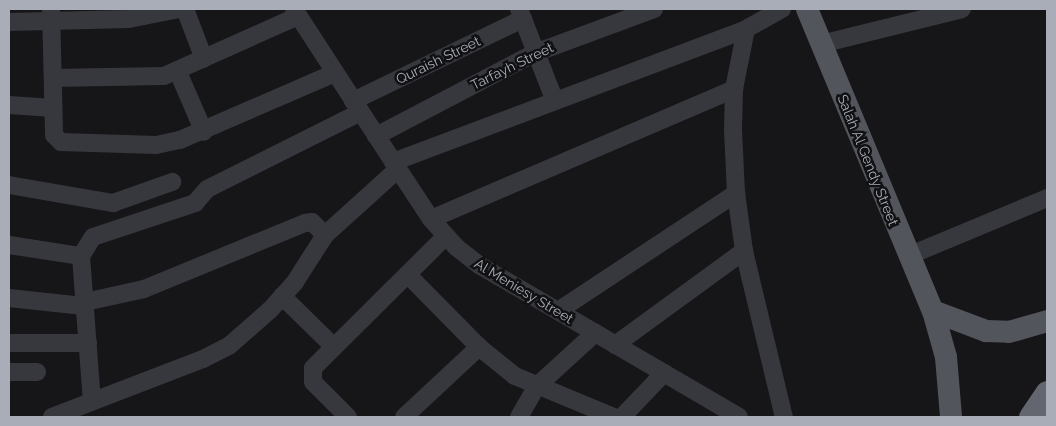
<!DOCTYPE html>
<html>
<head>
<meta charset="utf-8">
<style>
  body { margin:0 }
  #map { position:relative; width:1056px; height:426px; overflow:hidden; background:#161618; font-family:Raleway,sans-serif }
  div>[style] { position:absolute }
  .minor>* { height:18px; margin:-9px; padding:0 9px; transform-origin:9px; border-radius:9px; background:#37383d }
  .major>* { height:22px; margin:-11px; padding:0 11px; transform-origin:11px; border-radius:11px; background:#53555c }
  .highway>* { height:25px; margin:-12.5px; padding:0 12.5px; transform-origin:12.5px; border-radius:12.5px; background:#63666e }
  span { translate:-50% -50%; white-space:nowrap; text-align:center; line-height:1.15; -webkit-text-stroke:5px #111113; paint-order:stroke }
  .street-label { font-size:14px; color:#a8adb8 }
  .frame { position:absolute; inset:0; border:10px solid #a8adb8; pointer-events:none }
</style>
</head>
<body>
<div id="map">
  <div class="minor">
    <i style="left:51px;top:9px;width:126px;rotate:88.6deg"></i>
    <i style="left:54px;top:135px;width:10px;rotate:45deg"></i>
    <i style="left:61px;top:142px;width:95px;rotate:1.8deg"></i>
    <i style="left:156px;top:145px;width:25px;rotate:-12deg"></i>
    <i style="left:180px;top:140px;width:169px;rotate:-23.4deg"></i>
    <i style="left:185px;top:9px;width:53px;rotate:69.2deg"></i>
    <i style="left:294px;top:9px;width:191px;rotate:57deg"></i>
    <i style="left:398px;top:169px;width:60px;rotate:56.6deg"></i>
    <i style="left:431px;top:219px;width:38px;rotate:48deg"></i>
    <i style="left:456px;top:247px;width:29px;rotate:38deg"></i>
    <i style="left:479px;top:265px;width:301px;rotate:30.3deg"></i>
    <i style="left:519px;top:9px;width:97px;rotate:68.7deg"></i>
    <i style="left:782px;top:9px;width:41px;rotate:150.9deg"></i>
    <i style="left:746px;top:29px;width:61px;rotate:101.3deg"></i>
    <i style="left:734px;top:89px;width:41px;rotate:91.4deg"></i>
    <i style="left:733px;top:130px;width:63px;rotate:87.3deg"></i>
    <i style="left:736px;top:193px;width:59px;rotate:82.1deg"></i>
    <i style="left:744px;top:251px;width:171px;rotate:76.5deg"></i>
    <i style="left:9px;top:22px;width:120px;rotate:-1.4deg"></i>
    <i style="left:129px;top:19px;width:51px;rotate:-11.3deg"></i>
    <i style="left:821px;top:44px;width:145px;rotate:-13.9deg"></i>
    <i style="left:178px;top:72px;width:65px;rotate:66.6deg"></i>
    <i style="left:53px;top:78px;width:111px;rotate:-1deg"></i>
    <i style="left:164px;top:76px;width:147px;rotate:-24.1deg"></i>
    <i style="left:353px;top:101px;width:189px;rotate:-25.8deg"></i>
    <i style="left:9px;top:105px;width:44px;rotate:3.9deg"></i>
    <i style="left:376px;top:136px;width:179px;rotate:-27.6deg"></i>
    <i style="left:535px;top:53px;width:127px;rotate:-20.3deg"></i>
    <i style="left:393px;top:162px;width:377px;rotate:-20.6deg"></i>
    <i style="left:9px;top:185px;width:106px;rotate:9.8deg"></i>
    <i style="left:113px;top:203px;width:63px;rotate:-19.6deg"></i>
    <i style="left:431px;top:219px;width:330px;rotate:-23.2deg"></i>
    <i style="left:9px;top:245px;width:73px;rotate:8.7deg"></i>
    <i style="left:81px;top:256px;width:22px;rotate:-58deg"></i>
    <i style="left:93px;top:237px;width:108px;rotate:-18.4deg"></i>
    <i style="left:195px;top:203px;width:18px;rotate:-49deg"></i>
    <i style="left:207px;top:189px;width:172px;rotate:-26.6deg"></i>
    <i style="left:81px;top:256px;width:146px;rotate:85.7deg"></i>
    <i style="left:908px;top:256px;width:151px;rotate:-22.6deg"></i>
    <i style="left:408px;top:275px;width:101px;rotate:45.4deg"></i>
    <i style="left:479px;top:347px;width:46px;rotate:38.9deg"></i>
    <i style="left:515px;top:376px;width:107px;rotate:22.5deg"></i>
    <i style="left:282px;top:296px;width:73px;rotate:44.4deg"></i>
    <i style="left:9px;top:298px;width:75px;rotate:6.1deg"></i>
    <i style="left:85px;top:302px;width:60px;rotate:-12.4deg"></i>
    <i style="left:144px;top:289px;width:174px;rotate:-22.3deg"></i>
    <i style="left:305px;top:223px;width:7px;rotate:-8deg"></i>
    <i style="left:312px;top:222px;width:18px;rotate:45deg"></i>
    <i style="left:325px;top:235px;width:98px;rotate:-42.1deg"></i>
    <i style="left:558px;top:311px;width:214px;rotate:-33.5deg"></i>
    <i style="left:9px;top:343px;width:79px"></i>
    <i style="left:615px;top:345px;width:160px;rotate:-36.1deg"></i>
    <i style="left:9px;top:372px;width:28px"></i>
    <i style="left:52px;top:417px;width:162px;rotate:-21deg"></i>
    <i style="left:203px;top:359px;width:30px;rotate:-27deg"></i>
    <i style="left:230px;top:345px;width:53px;rotate:-41.2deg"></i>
    <i style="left:270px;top:310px;width:38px;rotate:-48deg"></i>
    <i style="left:295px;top:282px;width:56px;rotate:-57.4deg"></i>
    <i style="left:348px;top:417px;width:49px;rotate:-135deg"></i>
    <i style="left:313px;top:382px;width:14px;rotate:-90deg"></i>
    <i style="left:313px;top:368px;width:187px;rotate:-44.8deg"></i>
    <i style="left:404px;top:417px;width:103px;rotate:-43deg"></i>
    <i style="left:519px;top:417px;width:36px;rotate:-60deg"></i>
    <i style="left:537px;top:386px;width:79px;rotate:-42.4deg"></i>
    <i style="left:622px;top:417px;width:61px;rotate:-46.3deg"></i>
  </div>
  <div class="major">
    <i style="left:807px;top:9px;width:327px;rotate:67.4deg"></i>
    <i style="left:933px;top:311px;width:48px;rotate:74.2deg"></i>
    <i style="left:946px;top:357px;width:60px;rotate:85.2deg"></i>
    <i style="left:933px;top:311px;width:57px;rotate:20.7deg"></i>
    <i style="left:986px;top:331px;width:23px;rotate:2deg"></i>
    <i style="left:1009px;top:332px;width:40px;rotate:-16deg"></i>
  </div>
  <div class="highway">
    <i style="left:1031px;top:417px;width:29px;rotate:-56deg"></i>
  </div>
  <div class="street-label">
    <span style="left:438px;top:60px;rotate:-26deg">Quraish Street</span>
    <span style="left:512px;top:66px;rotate:-26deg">Tarfayh Street</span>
    <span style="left:868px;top:160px;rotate:68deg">Salah Al Gendy Street</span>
    <span style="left:524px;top:291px;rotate:31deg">Al Meniesy Street</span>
  </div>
  <div class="frame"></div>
</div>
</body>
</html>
